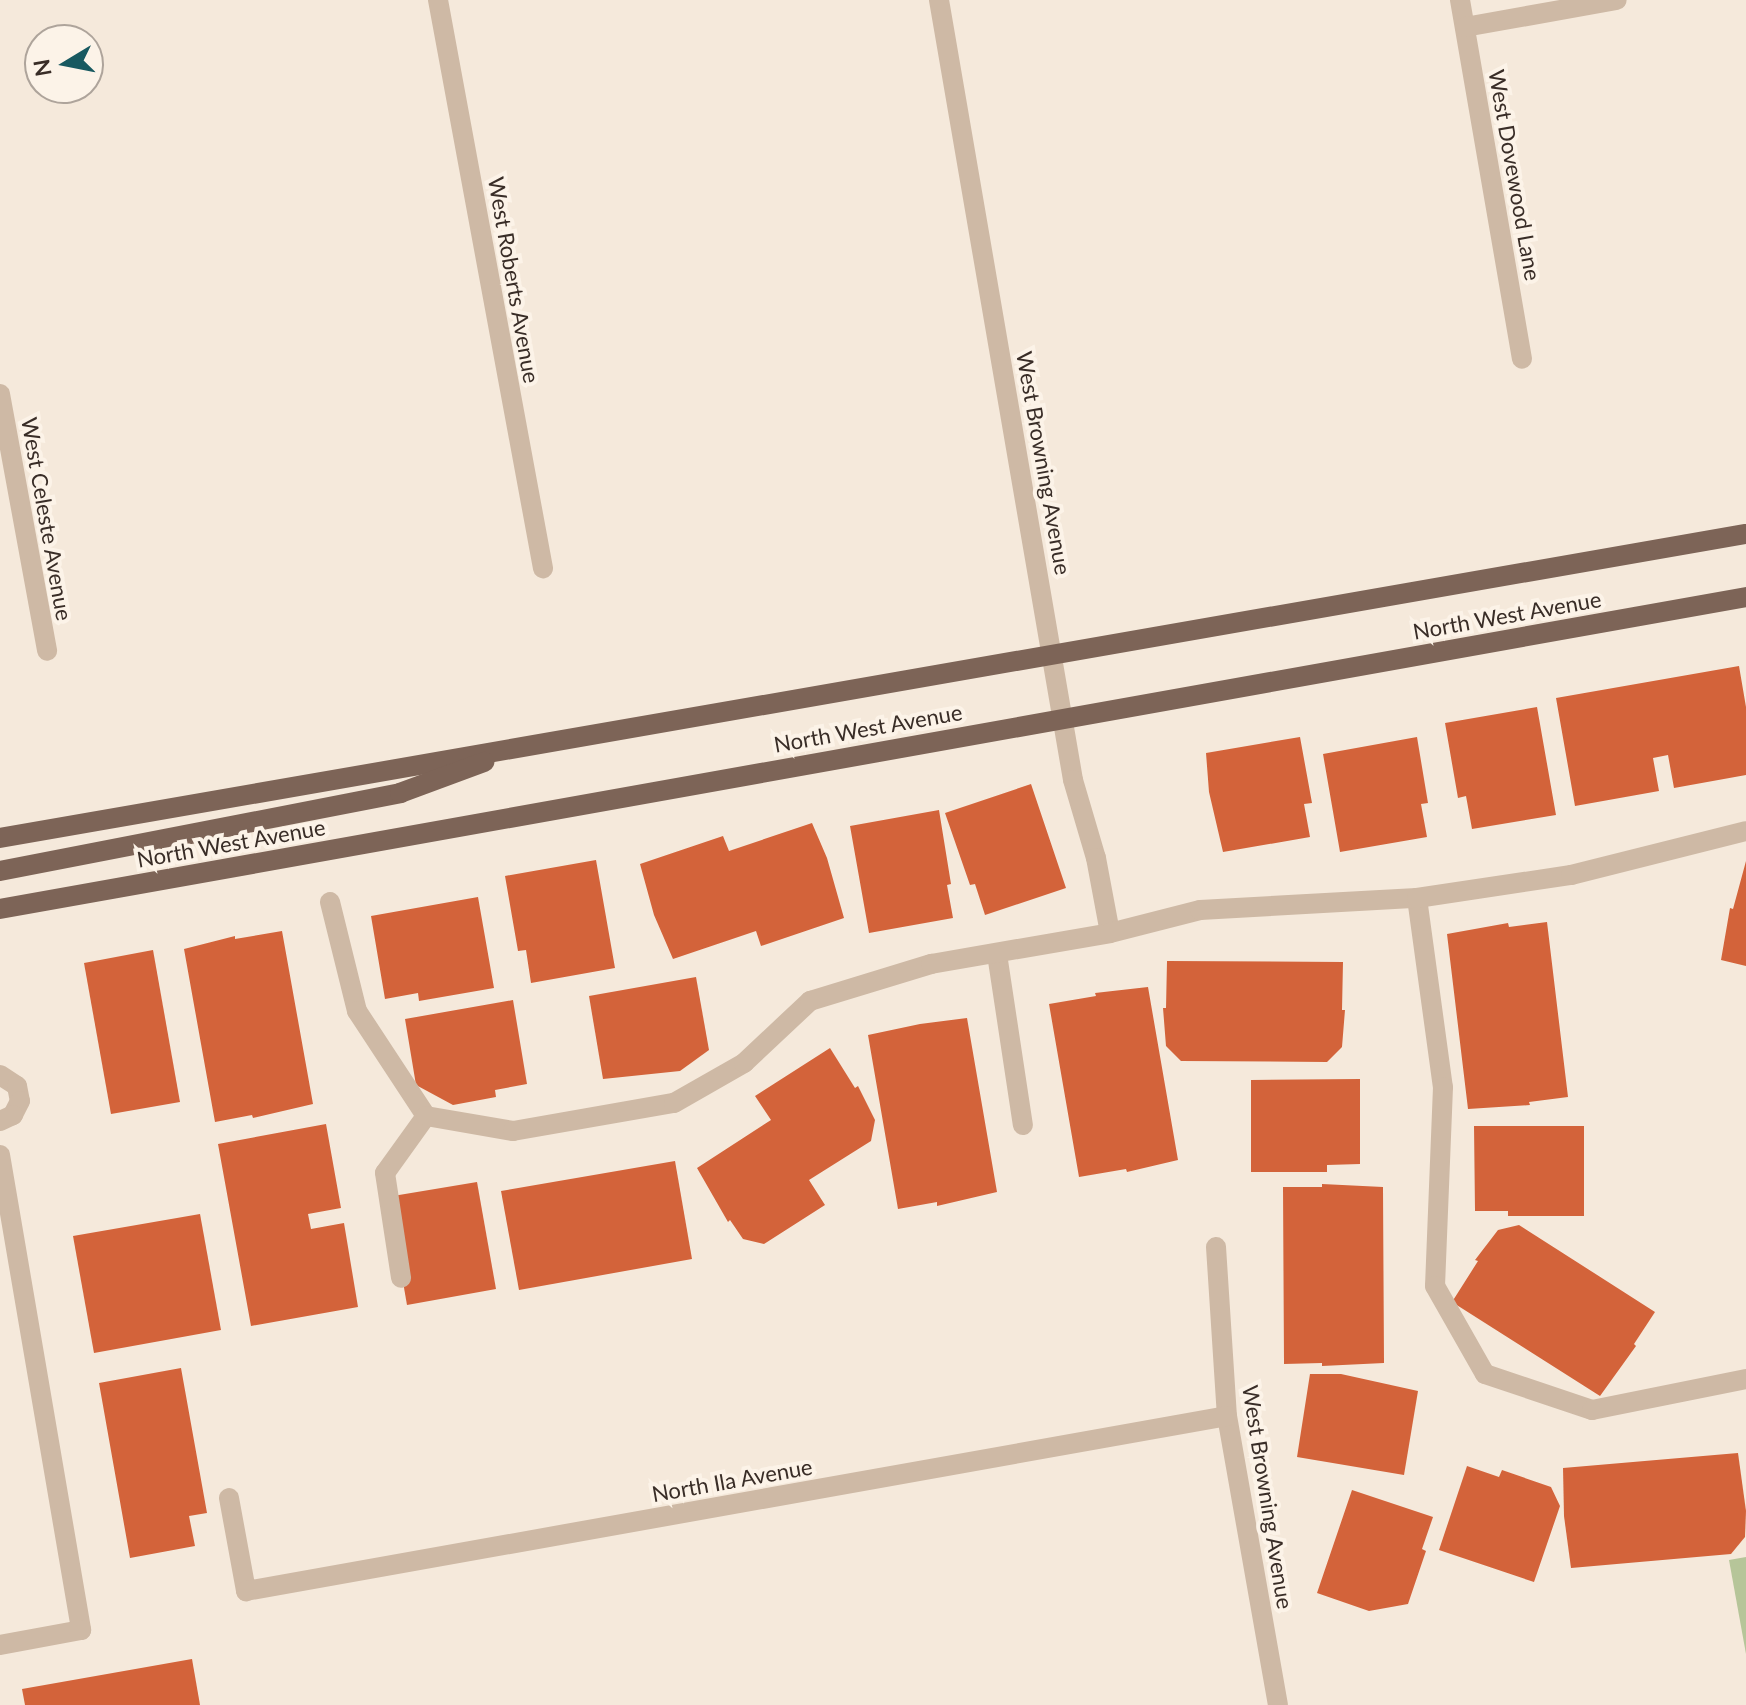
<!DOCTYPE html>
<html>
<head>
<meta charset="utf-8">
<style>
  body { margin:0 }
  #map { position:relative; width:1746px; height:1705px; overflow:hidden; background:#f5e9db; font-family:Lato,sans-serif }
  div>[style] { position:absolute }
  .green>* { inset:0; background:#b6c599 }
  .building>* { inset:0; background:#d3633a }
  .minor>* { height:20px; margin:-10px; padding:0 10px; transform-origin:10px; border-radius:10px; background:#ceb9a5 }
  .major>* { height:20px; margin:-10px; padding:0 10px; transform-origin:10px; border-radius:10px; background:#7d6457 }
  span { translate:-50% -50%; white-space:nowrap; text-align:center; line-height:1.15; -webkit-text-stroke:8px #fcf3e8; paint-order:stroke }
  .street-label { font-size:22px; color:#392d27 }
  .north { position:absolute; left:24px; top:24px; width:80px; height:80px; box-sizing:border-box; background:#fcf3e8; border:2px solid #aea49b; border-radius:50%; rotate:260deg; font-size:22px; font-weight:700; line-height:32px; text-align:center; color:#392d27 }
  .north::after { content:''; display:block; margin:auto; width:28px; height:36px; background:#185960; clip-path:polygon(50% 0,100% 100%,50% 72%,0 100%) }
</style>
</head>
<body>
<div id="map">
  <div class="green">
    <i style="clip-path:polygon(1746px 1557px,1746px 1654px,1729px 1560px)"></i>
  </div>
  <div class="building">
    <i style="clip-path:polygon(1739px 666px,1746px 707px,1746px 775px,1674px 788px,1668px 755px,1653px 758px,1659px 791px,1575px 806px,1556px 698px)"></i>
    <i style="clip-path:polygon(1537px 707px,1556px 815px,1472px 829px,1466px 796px,1458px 798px,1445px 723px)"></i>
    <i style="clip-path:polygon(1300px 737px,1312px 803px,1304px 804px,1310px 837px,1223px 852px,1209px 792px,1206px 753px)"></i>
    <i style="clip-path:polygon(1417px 737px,1428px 803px,1421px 804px,1427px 837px,1340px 852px,1323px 754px)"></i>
    <i style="clip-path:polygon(1031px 784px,1066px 888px,985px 915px,975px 884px,970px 885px,945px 813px)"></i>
    <i style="clip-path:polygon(939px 810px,951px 884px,947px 885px,953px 918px,869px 933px,850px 826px)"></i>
    <i style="clip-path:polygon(812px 823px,827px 858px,844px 918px,761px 946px,756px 931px,673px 959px,654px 915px,640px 864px,723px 836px,729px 851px)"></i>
    <i style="clip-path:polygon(596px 860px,615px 968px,531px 983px,526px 950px,518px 951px,505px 876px)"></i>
    <i style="clip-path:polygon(1746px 861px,1746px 966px,1721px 960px,1730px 908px,1733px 909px)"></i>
    <i style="clip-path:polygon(478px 897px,494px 988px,419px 1001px,418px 993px,385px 999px,371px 916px)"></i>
    <i style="clip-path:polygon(1547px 922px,1568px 1097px,1529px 1102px,1530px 1105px,1468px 1109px,1447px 934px,1508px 923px,1509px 927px)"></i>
    <i style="clip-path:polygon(282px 931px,313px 1104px,253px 1118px,252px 1115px,215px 1122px,184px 949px,235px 936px,235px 939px)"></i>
    <i style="clip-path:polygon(153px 950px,180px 1102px,111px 1114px,84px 963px)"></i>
    <i style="clip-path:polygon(1167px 961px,1343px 962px,1342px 1010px,1345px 1010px,1342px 1047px,1327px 1062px,1181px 1061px,1166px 1046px,1163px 1008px,1166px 1008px)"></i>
    <i style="clip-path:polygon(696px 977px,709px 1050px,680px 1071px,603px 1079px,589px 996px)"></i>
    <i style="clip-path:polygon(1148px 987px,1178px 1160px,1127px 1172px,1126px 1169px,1079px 1177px,1049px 1004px,1096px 996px,1095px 993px)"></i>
    <i style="clip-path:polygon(513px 1000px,527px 1084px,495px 1090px,496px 1097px,453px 1105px,416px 1085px,405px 1019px)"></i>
    <i style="clip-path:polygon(967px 1018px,997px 1192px,937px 1206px,937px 1202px,898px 1209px,868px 1035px,920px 1024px)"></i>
    <i style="clip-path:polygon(830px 1048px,855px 1088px,858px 1086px,875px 1120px,871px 1141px,809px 1180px,825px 1205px,764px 1244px,743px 1239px,730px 1220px,728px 1222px,697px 1168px,771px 1120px,755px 1096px)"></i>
    <i style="clip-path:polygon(1360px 1079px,1360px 1164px,1327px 1165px,1327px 1172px,1251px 1172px,1251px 1080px)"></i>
    <i style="clip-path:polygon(326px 1124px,341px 1208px,308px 1214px,311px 1229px,344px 1223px,358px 1307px,251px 1326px,218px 1144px)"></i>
    <i style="clip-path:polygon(1474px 1126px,1584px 1126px,1584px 1216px,1508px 1216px,1508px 1211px,1475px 1211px)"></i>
    <i style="clip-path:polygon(675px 1161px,692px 1259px,519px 1290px,501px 1191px)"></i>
    <i style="clip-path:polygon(477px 1182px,496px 1289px,407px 1305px,394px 1230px,393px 1196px)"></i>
    <i style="clip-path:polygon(1322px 1184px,1383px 1187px,1384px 1363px,1322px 1366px,1322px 1363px,1284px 1364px,1283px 1187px,1322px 1187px)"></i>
    <i style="clip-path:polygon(200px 1214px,221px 1330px,94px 1353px,73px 1236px)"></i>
    <i style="clip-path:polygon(1519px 1225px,1655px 1312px,1634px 1344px,1636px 1346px,1600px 1396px,1452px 1302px,1478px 1261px,1475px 1260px,1498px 1230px)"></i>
    <i style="clip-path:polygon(181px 1368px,207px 1513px,189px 1516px,195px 1546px,130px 1558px,99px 1383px)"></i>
    <i style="clip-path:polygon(1310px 1374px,1341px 1374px,1418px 1391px,1404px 1475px,1297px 1457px)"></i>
    <i style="clip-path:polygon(1738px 1453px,1746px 1511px,1745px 1537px,1731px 1554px,1571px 1568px,1564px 1516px,1563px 1468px)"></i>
    <i style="clip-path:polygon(1467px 1466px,1499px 1477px,1502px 1470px,1551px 1487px,1560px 1506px,1534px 1582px,1439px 1550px)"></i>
    <i style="clip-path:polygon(1352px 1490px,1433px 1517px,1422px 1549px,1426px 1551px,1408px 1604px,1369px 1611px,1317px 1593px)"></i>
    <i style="clip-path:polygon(192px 1659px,200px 1705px,25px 1705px,22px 1689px)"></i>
  </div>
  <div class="minor">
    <i style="left:438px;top:0;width:578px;rotate:79.53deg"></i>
    <i style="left:939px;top:0;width:791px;rotate:80.25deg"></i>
    <i style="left:1073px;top:780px;width:81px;rotate:73.6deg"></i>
    <i style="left:1096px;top:858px;width:76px;rotate:79.4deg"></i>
    <i style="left:1460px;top:0;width:364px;rotate:80.2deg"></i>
    <i style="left:1465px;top:27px;width:154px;rotate:-10.1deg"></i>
    <i style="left:0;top:394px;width:261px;rotate:79.6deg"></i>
    <i style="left:1417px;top:898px;width:191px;rotate:82.2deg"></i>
    <i style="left:1443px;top:1087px;width:199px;rotate:92.3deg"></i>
    <i style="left:1435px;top:1286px;width:101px;rotate:60.4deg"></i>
    <i style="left:1485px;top:1374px;width:113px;rotate:18.6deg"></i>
    <i style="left:1592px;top:1410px;width:157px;rotate:-11.4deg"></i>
    <i style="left:330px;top:902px;width:112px;rotate:76.1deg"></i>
    <i style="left:357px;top:1011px;width:126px;rotate:56.7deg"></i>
    <i style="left:426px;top:1116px;width:70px;rotate:125.7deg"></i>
    <i style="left:385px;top:1173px;width:106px;rotate:81.3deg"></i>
    <i style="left:997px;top:954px;width:173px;rotate:81.4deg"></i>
    <i style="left:0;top:1075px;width:20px;rotate:33deg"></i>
    <i style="left:17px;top:1086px;width:15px;rotate:79deg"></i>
    <i style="left:20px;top:1101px;width:16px;rotate:117deg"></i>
    <i style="left:13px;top:1115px;width:14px;rotate:155deg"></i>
    <i style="left:426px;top:1116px;width:88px;rotate:9.8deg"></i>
    <i style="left:513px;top:1131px;width:163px;rotate:-9.9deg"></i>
    <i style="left:674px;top:1103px;width:81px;rotate:-29.7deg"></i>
    <i style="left:744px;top:1063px;width:91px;rotate:-43.2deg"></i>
    <i style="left:810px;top:1001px;width:127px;rotate:-17deg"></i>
    <i style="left:931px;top:964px;width:182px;rotate:-9.8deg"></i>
    <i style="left:1110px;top:933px;width:93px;rotate:-14.3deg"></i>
    <i style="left:1200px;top:910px;width:217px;rotate:-3.2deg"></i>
    <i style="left:1417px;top:898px;width:156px;rotate:-8.5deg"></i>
    <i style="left:1571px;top:875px;width:180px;rotate:-14.1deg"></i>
    <i style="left:0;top:1155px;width:482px;rotate:80.3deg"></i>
    <i style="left:81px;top:1630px;width:82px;rotate:169.5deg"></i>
    <i style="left:1216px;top:1247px;width:169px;rotate:86.3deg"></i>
    <i style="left:1227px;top:1416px;width:293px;rotate:80deg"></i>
    <i style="left:229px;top:1498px;width:95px;rotate:79.6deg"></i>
    <i style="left:246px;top:1591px;width:996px;rotate:-10.11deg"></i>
  </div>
  <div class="major">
    <i style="left:0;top:838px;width:1772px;rotate:-9.88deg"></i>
    <i style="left:0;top:871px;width:408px;rotate:-11deg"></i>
    <i style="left:400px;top:793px;width:90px;rotate:-20.3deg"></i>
    <i style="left:0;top:909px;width:1774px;rotate:-10.13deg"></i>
  </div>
  <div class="street-label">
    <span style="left:1515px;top:175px;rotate:80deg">West Dovewood Lane</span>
    <span style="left:514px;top:280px;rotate:80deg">West Roberts Avenue</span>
    <span style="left:1044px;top:463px;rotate:80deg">West Browning Avenue</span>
    <span style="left:47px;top:519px;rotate:80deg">West Celeste Avenue</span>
    <span style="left:1507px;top:615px;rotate:-10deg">North West Avenue</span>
    <span style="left:868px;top:728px;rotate:-10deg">North West Avenue</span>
    <span style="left:231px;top:843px;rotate:-10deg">North West Avenue</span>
    <span style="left:732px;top:1480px;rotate:-10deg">North Ila Avenue</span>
    <span style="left:1268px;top:1497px;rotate:81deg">West Browning Avenue</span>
  </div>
  <div class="north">N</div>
</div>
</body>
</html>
